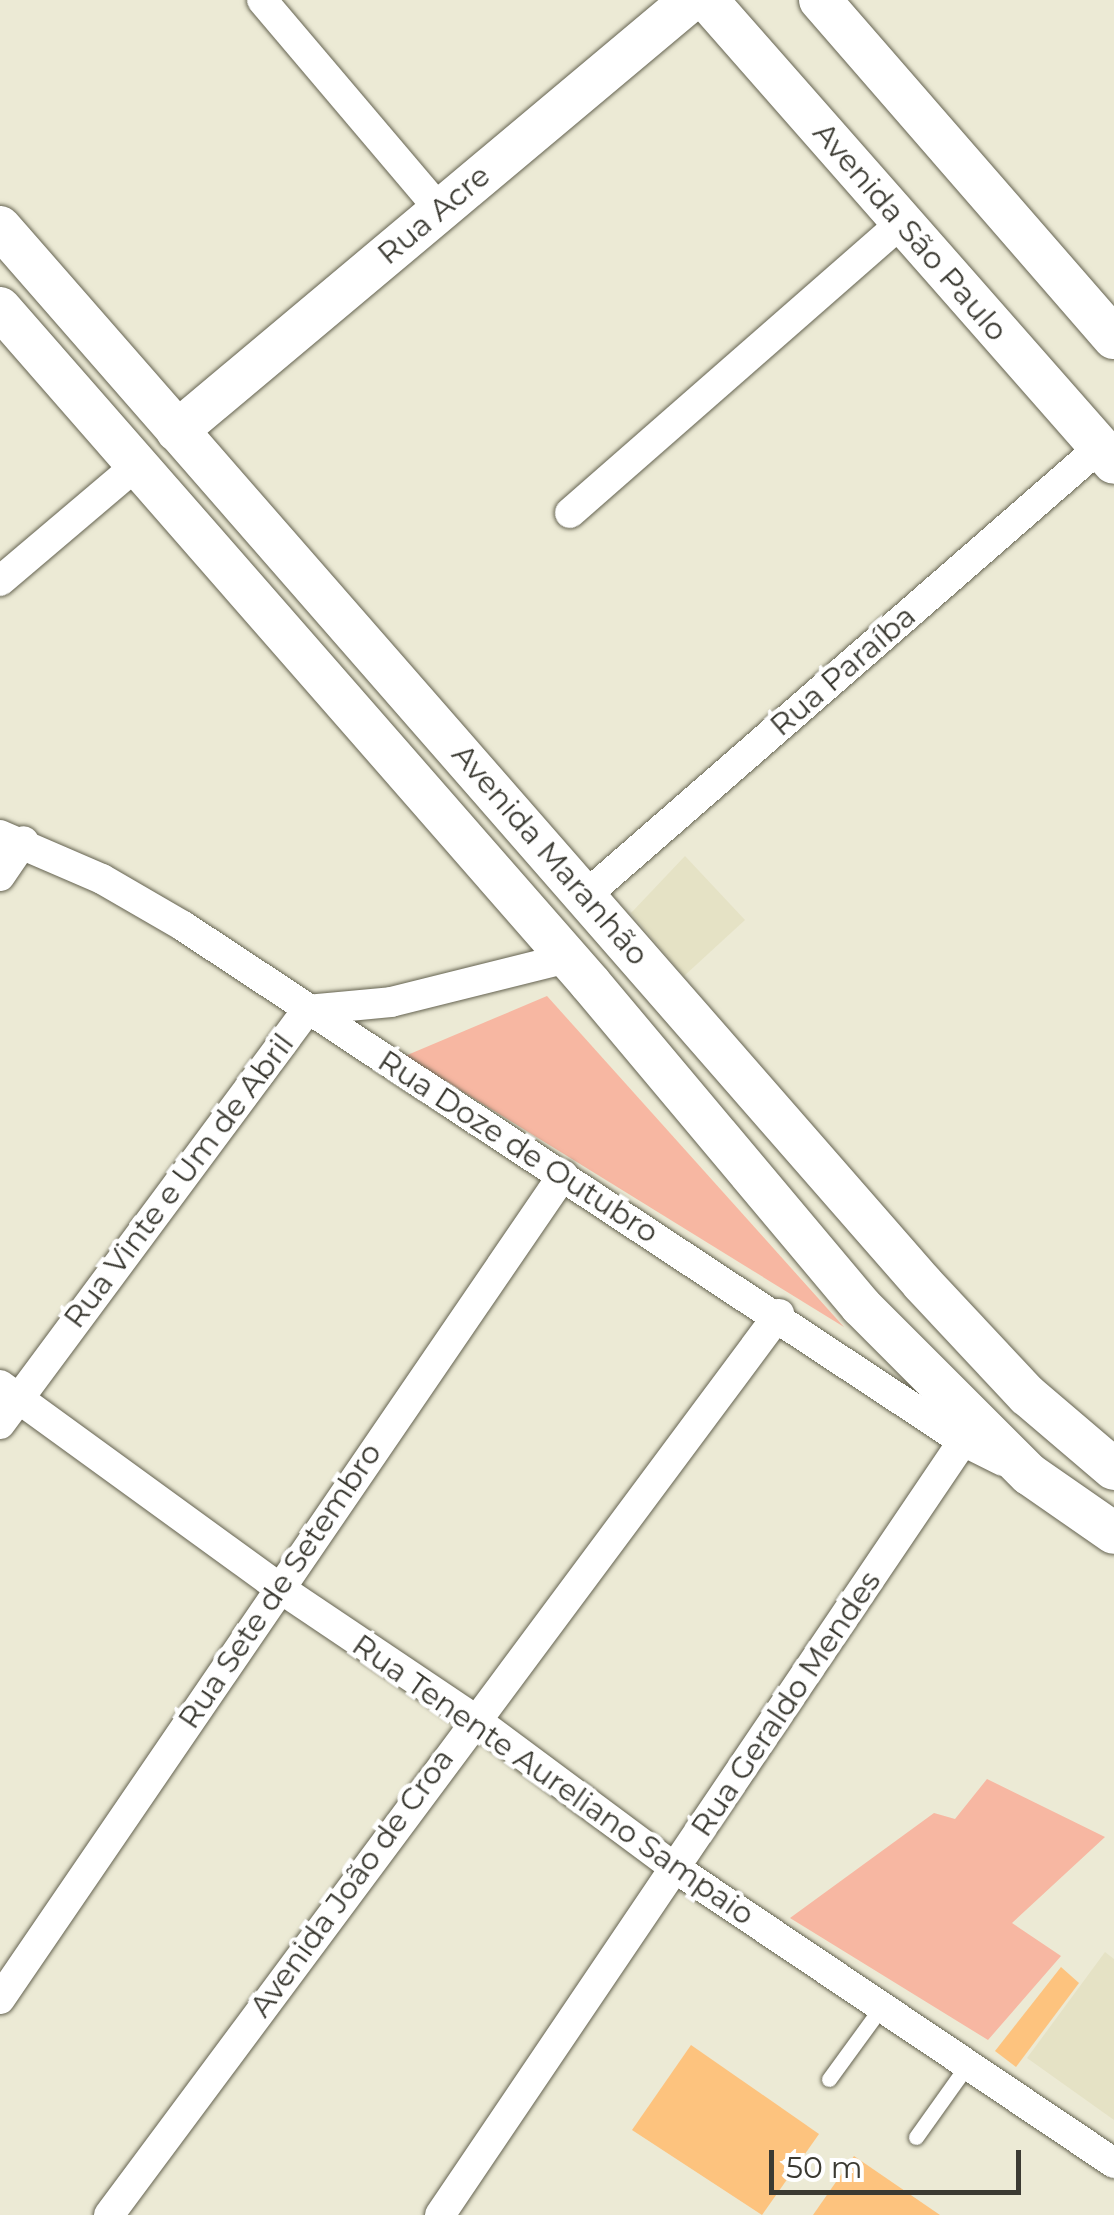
<!DOCTYPE html>
<html>
<head>
<meta charset="utf-8">
<style>
  body { margin:0 }
  #map { position:relative; width:1114px; height:2215px; overflow:hidden; background:#ecead5; font-family:Montserrat,sans-serif }
  div>[style] { position:absolute }
  .built>* { inset:0; background:#e5e2c5 }
  .green>* { inset:0; background:#f7b7a2 }
  .building>* { inset:0; background:#fdc37e }
  .roads { filter:drop-shadow(0 0 2px #646250) drop-shadow(0 0 2px #646250) }
  .service>* { height:15px; margin:-7.5px; padding:0 7.5px; transform-origin:7.5px; border-radius:7.5px; background:#fff }
  .minor>* { height:30px; margin:-15px; padding:0 15px; transform-origin:15px; border-radius:15px; background:#fff }
  .secondary>* { height:42px; margin:-21px; padding:0 21px; transform-origin:21px; border-radius:21px; background:#fff }
  span { translate:-50% -50%; white-space:nowrap; text-align:center; line-height:1.15; -webkit-text-stroke:9px #fff; paint-order:stroke }
  .street-label { font-size:30px; color:#3b3a32 }
  .scale { position:absolute; left:769px; top:2150px; width:252px; height:45px; box-sizing:border-box; border:5px solid #3b3a32; border-top:0; padding-left:12px; font-size:30px; line-height:35px; white-space:nowrap; color:#3b3a32; -webkit-text-stroke:8px #fff; paint-order:stroke }
</style>
</head>
<body>
<div id="map">
  <div class="built">
    <i style="clip-path:polygon(685px 856px,745px 920px,684px 976px,631px 913px)"></i>
    <i style="clip-path:polygon(1105px 1952px,1114px 1959px,1114px 2120px,1027px 2058px)"></i>
  </div>
  <div class="green">
    <i style="clip-path:polygon(547px 996px,844px 1327px,405px 1056px)"></i>
    <i style="clip-path:polygon(987px 1779px,1105px 1837px,1012px 1923px,1061px 1956px,988px 2040px,790px 1918px,934px 1813px,955px 1819px)"></i>
  </div>
  <div class="building">
    <i style="clip-path:polygon(1061px 1967px,1079px 1983px,1016px 2067px,995px 2051px)"></i>
    <i style="clip-path:polygon(691px 2045px,819px 2134px,762px 2215px,632px 2130px)"></i>
    <i style="clip-path:polygon(854px 2156px,940px 2215px,813px 2215px)"></i>
  </div>
  <div class="roads">
    <div class="service">
      <i style="left:829px;top:2079px;width:87px;rotate:-53.9deg"></i>
      <i style="left:916px;top:2137px;width:86px;rotate:-54.5deg"></i>
    </div>
    <div class="minor">
      <i style="left:262px;top:0;width:275px;rotate:49.7deg"></i>
      <i style="left:570px;top:513px;width:440px;rotate:-41.2deg"></i>
      <i style="left:0;top:581px;width:182px;rotate:-40.3deg"></i>
      <i style="left:0;top:835px;width:111px;rotate:23.3deg"></i>
      <i style="left:102px;top:879px;width:94px;rotate:30.1deg"></i>
      <i style="left:183px;top:926px;width:935px;rotate:33.44deg"></i>
      <i style="left:963px;top:1441px;width:45px;rotate:26.6deg"></i>
      <i style="left:0;top:876px;width:42px;rotate:-55.6deg"></i>
      <i style="left:585px;top:896px;width:683px;rotate:-41.08deg"></i>
      <i style="left:0;top:1385px;width:344px;rotate:36deg"></i>
      <i style="left:278px;top:1587px;width:235px;rotate:33.9deg"></i>
      <i style="left:473px;top:1718px;width:252px;rotate:36.6deg"></i>
      <i style="left:675px;top:1868px;width:529px;rotate:33.9deg"></i>
      <i style="left:0;top:1424px;width:515px;rotate:-53.44deg"></i>
      <i style="left:307px;top:1010px;width:84px;rotate:-5.4deg"></i>
      <i style="left:391px;top:1002px;width:182px;rotate:-14deg"></i>
      <i style="left:0;top:1999px;width:998px;rotate:-55.66deg"></i>
      <i style="left:109px;top:2215px;width:1123px;rotate:-53.36deg"></i>
      <i style="left:440px;top:2215px;width:934px;rotate:-55.95deg"></i>
    </div>
    <div class="secondary">
      <i style="left:707px;top:0;width:616px;rotate:48.68deg"></i>
      <i style="left:820px;top:0;width:448px;rotate:49deg"></i>
      <i style="left:0;top:227px;width:1403px;rotate:48.87deg"></i>
      <i style="left:923px;top:1284px;width:152px;rotate:46.9deg"></i>
      <i style="left:1027px;top:1395px;width:114px;rotate:40.4deg"></i>
      <i style="left:0;top:308px;width:897px;rotate:48.84deg"></i>
      <i style="left:590px;top:983px;width:422px;rotate:50deg"></i>
      <i style="left:861px;top:1306px;width:238px;rotate:45deg"></i>
      <i style="left:1029px;top:1474px;width:103px;rotate:34.8deg"></i>
      <i style="left:177px;top:431px;width:671px;rotate:-39.98deg"></i>
    </div>
  </div>
  <div class="street-label">
    <span style="left:434px;top:215px;rotate:-40deg">Rua Acre</span>
    <span style="left:910px;top:232px;rotate:49deg">Avenida São Paulo</span>
    <span style="left:843px;top:671px;rotate:-41deg">Rua Paraíba</span>
    <span style="left:550px;top:855px;rotate:49deg">Avenida Maranhão</span>
    <span style="left:518px;top:1147px;rotate:33deg">Rua Doze de Outubro</span>
    <span style="left:179px;top:1181px;rotate:-53deg">Rua Vinte e Um de Abril</span>
    <span style="left:280px;top:1586px;rotate:-56deg">Rua Sete de Setembro</span>
    <span style="left:786px;top:1704px;rotate:-56deg">Rua Geraldo Mendes</span>
    <span style="left:553px;top:1780px;rotate:35deg">Rua Tenente Aureliano Sampaio</span>
    <span style="left:352px;top:1883px;rotate:-54deg">Avenida João de Croa</span>
  </div>
  <div class="scale">50 m</div>
</div>
</body>
</html>
